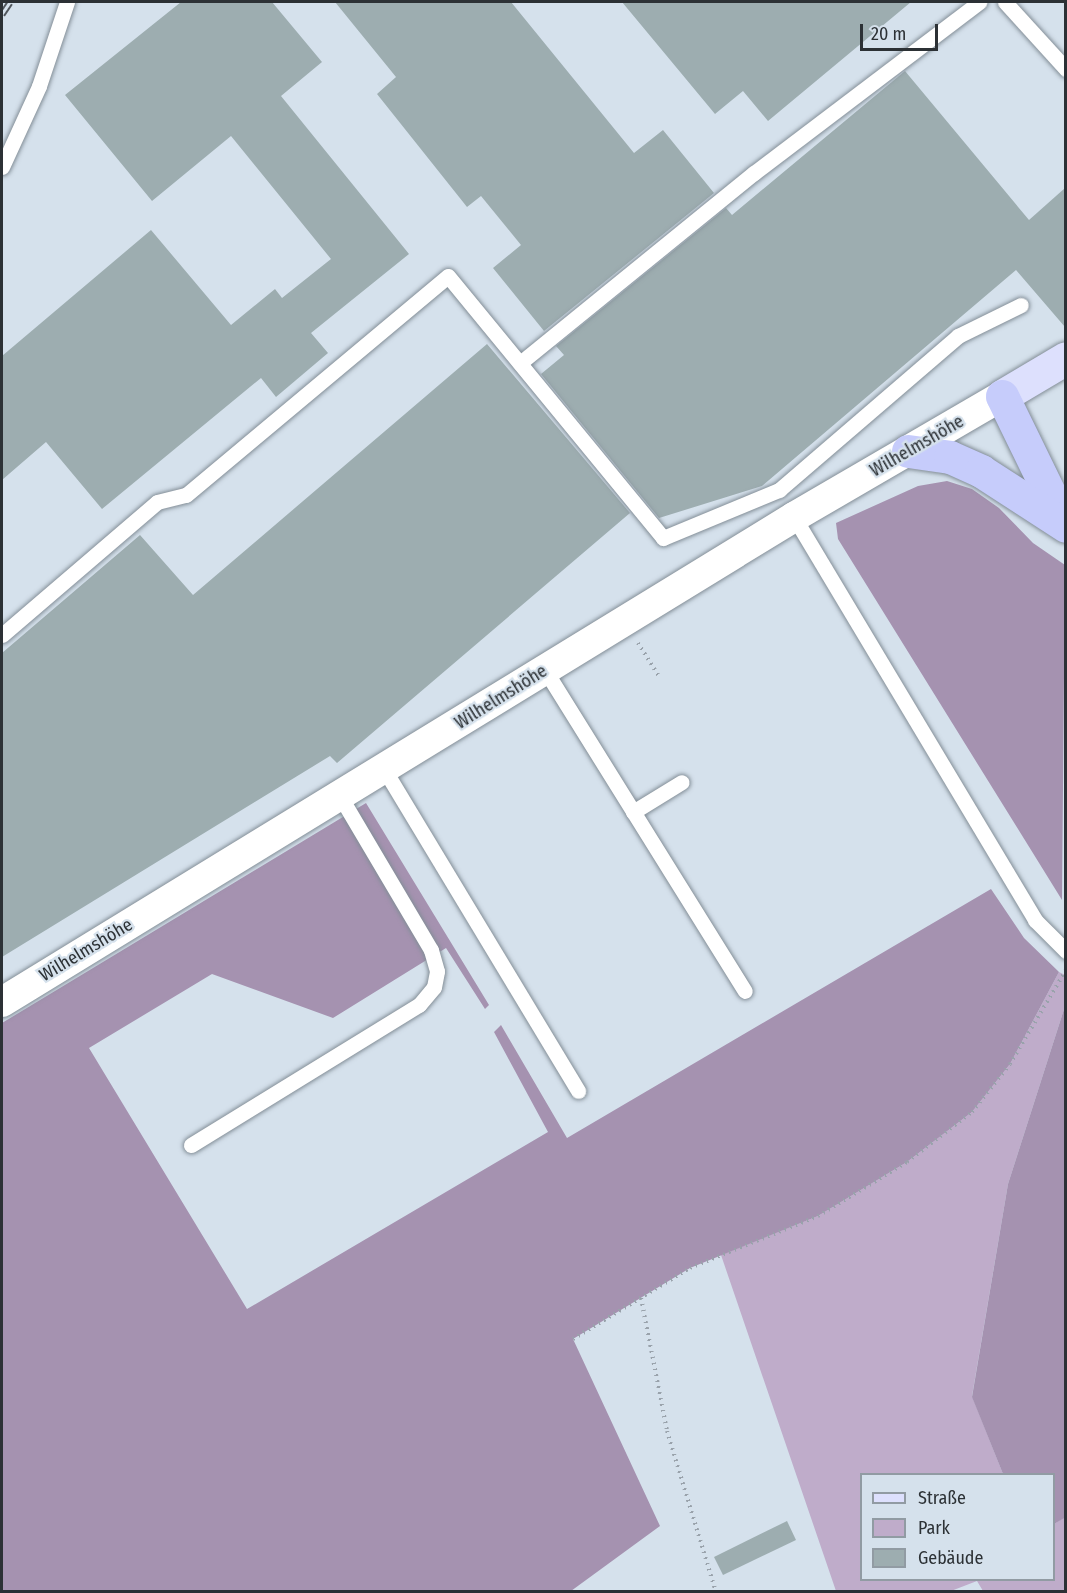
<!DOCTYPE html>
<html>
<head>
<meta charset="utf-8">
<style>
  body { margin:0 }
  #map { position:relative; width:1067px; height:1593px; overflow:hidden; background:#d5e1ec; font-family:"Fira Sans Condensed",sans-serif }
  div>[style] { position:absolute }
  .green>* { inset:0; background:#bfacca }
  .forest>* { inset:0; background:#a592b0 }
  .building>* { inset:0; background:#9dadb0 }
  .path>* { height:4px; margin-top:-2px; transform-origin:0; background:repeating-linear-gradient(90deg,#99a2ab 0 1.5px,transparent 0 6px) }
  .roads { filter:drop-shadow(0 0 2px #838e97) drop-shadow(0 0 2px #838e97) }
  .lane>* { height:15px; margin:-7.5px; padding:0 7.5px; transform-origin:7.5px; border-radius:7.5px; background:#fff }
  .street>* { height:30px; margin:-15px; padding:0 15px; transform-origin:15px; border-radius:15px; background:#fff }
  .primary>* { height:33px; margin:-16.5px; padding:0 16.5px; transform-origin:16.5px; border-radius:16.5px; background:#dde0fd }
  .highway>* { height:33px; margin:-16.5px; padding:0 16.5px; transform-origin:16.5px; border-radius:16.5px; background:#c6ccfb }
  .rail>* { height:7px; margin-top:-3.5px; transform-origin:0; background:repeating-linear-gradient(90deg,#d5e1ec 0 14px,#51575d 0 28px); box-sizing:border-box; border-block:2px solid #51575d }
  span { translate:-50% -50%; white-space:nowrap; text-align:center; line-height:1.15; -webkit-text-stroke:4.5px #d5e1ec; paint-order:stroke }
  .street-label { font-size:18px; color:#2c3135 }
  .frame { position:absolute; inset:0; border:3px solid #2c3135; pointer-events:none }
  .legend { position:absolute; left:860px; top:1473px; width:195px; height:108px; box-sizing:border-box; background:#d5e1ec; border:2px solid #919ba3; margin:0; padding:8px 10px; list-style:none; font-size:18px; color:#2c3135 }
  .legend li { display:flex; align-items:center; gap:12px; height:30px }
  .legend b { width:30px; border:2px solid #919ba3 }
  .scale { position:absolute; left:860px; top:24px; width:78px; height:27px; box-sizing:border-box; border:3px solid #2c3135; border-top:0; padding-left:8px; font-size:18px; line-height:21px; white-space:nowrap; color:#2c3135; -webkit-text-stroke:4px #d5e1ec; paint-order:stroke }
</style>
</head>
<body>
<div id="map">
  <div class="green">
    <i style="clip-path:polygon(1059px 972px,1065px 975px,1065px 1006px,1008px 1184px,972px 1396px,1003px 1474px,862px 1474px,862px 1580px,1054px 1580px,1054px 1524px,1065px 1517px,1065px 1591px,983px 1591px,977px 1581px,951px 1591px,836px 1591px,721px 1255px,818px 1216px,907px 1162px,972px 1112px,1010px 1064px)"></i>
  </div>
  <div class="forest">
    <i style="clip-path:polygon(947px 481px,972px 489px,999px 508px,1033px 543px,1065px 565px,1062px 900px,838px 539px,836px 523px,918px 486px)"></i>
    <i style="clip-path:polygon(366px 803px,489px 1005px,485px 1009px,446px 948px,333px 1018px,212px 974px,89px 1048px,247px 1309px,548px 1132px,494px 1032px,501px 1025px,567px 1138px,991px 889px,1024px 938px,1059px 972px,1010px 1064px,972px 1112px,907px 1162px,818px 1216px,690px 1268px,573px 1339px,660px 1526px,571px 1591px,2px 1592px,2px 1023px)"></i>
    <i style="clip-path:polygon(1065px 1006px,1066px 1517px,1054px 1524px,1054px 1474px,1003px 1474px,972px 1397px,1008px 1184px)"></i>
  </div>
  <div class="building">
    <i style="clip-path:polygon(181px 2px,272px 2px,322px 62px,281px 96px,409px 254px,311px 333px,328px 353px,276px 397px,261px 378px,102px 509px,46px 442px,2px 480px,2px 356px,151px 230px,231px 325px,275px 289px,282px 298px,331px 259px,231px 136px,152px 201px,65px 95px)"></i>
    <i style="clip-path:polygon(335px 2px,511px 2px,634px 153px,663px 130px,714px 193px,544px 331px,493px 268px,521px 245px,481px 196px,467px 207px,377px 94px,396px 77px)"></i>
    <i style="clip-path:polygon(622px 2px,911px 2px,768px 121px,743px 91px,715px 114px)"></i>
    <i style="clip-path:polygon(905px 71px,1029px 220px,1065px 188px,1065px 327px,1016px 270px,762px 486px,659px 518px,541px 374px,564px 355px,556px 346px,726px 208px,732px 215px)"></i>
    <i style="clip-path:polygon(487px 344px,630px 513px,337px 763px,330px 756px,2px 957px,2px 653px,140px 535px,193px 595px)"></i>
    <i style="clip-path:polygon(787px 1521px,796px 1540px,723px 1575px,714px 1557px)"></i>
  </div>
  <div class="path">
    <i style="left:638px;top:643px;width:41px;rotate:57.8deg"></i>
    <i style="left:641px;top:1298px;width:136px;rotate:78.9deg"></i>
    <i style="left:667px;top:1431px;width:165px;rotate:73.1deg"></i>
    <i style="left:573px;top:1339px;width:137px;rotate:-31.3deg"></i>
    <i style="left:690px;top:1268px;width:138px;rotate:-22.1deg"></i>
    <i style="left:818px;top:1216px;width:104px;rotate:-31.2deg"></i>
    <i style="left:907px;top:1162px;width:82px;rotate:-37.6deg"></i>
    <i style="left:972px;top:1112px;width:61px;rotate:-51.6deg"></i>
    <i style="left:1010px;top:1064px;width:109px;rotate:-59.2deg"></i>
  </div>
  <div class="roads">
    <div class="lane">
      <i style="left:1005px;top:2px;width:91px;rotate:47.7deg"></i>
      <i style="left:2px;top:167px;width:89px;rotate:-65.4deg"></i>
      <i style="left:39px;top:86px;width:89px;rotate:-71.6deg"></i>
      <i style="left:520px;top:363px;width:301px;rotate:-39.1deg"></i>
      <i style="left:754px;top:173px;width:283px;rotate:-37.2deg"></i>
      <i style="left:794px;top:517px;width:470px;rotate:59.1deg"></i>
      <i style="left:1035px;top:920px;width:44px;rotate:45deg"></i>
      <i style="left:2px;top:635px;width:204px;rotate:-40.6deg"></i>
      <i style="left:157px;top:502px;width:30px;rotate:-14deg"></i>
      <i style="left:186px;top:495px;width:341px;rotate:-39.9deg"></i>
      <i style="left:448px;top:276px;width:339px;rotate:50.6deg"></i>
      <i style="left:663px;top:538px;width:126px;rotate:-22.5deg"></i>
      <i style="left:779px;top:490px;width:236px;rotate:-40.7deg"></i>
      <i style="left:958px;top:336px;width:70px;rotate:-26.2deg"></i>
      <i style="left:545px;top:670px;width:378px;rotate:58.1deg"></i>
      <i style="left:384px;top:769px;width:376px;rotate:58.9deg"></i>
      <i style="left:633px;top:812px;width:57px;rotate:-31.5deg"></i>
      <i style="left:191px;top:1145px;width:268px;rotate:-31.6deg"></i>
      <i style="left:419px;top:1005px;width:23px;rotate:-50deg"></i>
      <i style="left:434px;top:987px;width:16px;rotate:-79deg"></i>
      <i style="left:437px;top:971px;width:22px;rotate:-106deg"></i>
      <i style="left:431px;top:950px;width:179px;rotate:-120.6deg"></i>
    </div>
    <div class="street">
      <i style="left:2px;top:1002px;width:929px;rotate:-31.48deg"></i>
      <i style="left:794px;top:517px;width:241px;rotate:-30.2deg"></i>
    </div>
    <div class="primary">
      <i style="left:1002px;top:396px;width:74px;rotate:-30.7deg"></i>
    </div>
    <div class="highway">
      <i style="left:1002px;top:396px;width:141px;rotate:64deg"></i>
      <i style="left:908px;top:451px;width:42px;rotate:8.1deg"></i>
      <i style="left:950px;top:457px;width:34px;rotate:24deg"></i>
      <i style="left:981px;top:471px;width:101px;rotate:32.9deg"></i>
    </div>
  </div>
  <div class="rail">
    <i style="left:2px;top:14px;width:14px;rotate:-56deg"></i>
  </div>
  <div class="street-label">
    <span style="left:917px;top:446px;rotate:-30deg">Wilhelmshöhe</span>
    <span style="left:501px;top:697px;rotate:-32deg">Wilhelmshöhe</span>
    <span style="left:86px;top:950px;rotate:-31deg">Wilhelmshöhe</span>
  </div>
  <div class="frame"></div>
  <ul class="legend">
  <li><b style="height:8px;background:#dde0fd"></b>Straße</li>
  <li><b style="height:16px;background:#bfacca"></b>Park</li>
  <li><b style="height:16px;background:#9dadb0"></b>Gebäude</li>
  </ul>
  <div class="scale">20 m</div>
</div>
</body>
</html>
